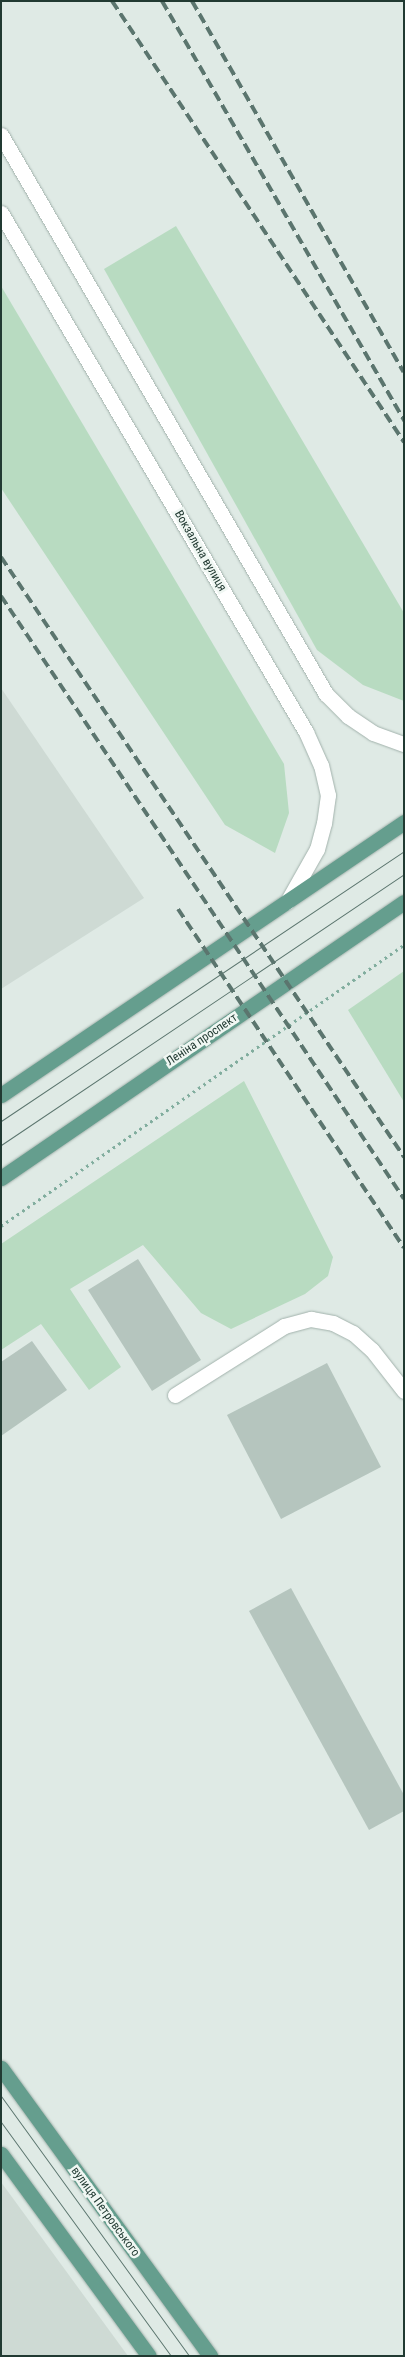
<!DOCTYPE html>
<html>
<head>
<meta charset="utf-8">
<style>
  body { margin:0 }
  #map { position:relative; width:405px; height:2357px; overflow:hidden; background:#dfeae5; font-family:"Roboto Condensed",sans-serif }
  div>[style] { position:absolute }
  .built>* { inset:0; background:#cedad4 }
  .green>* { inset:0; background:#b8dbc1 }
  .building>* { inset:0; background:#b5c5be }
  .path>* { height:3px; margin-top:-1.5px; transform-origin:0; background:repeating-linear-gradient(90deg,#81ad9e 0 2.5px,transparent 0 6.5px) }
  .roads { filter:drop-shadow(0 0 1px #a2b2ac) drop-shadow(0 0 1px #a2b2ac) }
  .minor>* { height:15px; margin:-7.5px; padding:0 7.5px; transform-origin:7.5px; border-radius:7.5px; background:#fff }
  .major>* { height:15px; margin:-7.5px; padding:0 7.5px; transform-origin:7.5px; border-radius:7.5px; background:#659e8e }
  .tram>* { height:1px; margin:-0.5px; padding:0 0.5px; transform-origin:0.5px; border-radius:0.5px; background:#5b756e }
  .rail>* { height:4px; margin-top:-2px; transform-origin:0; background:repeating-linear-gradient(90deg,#5b756e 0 10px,transparent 0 15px) }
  span { translate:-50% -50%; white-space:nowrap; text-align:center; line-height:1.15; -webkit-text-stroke:5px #f0f7f3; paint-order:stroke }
  .street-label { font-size:12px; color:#213a32 }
  .frame { position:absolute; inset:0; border:2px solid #213a32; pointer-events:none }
</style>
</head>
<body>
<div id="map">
  <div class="built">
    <i style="clip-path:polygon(1px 688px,144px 898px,1px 989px)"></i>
    <i style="clip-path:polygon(1px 2182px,128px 2356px,1px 2356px)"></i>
  </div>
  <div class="green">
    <i style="clip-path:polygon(176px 226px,404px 613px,404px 701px,363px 685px,317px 650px,104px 269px)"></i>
    <i style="clip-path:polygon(1px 286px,284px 764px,289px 813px,275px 853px,225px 825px,1px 488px)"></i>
    <i style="clip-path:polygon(404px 971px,404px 1102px,348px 1010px)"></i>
    <i style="clip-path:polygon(244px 1081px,333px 1257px,328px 1276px,305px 1294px,231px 1329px,201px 1313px,143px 1245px,70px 1289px,121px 1367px,89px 1390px,41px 1324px,1px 1350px,1px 1244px)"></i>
  </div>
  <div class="building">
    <i style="clip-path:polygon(138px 1259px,201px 1360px,152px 1391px,88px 1290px)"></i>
    <i style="clip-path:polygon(32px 1341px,67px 1390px,1px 1436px,1px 1362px)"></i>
    <i style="clip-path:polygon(327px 1363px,381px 1467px,281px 1519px,227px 1415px)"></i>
    <i style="clip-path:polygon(291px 1588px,404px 1795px,404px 1811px,369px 1830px,249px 1611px)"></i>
  </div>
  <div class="path">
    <i style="left:1px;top:1226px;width:491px;rotate:-34.9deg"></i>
  </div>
  <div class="roads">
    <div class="minor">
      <i style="left:1px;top:135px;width:647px;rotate:59.83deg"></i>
      <i style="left:326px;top:694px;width:31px;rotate:45deg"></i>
      <i style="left:348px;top:716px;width:30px;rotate:34deg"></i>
      <i style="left:373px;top:733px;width:33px;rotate:20deg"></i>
      <i style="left:1px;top:213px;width:602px;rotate:59.56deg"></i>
      <i style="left:306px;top:732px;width:36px;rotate:66deg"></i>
      <i style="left:321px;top:765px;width:31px;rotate:77deg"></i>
      <i style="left:328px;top:795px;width:28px;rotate:98deg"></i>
      <i style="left:324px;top:823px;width:27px;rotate:105deg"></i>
      <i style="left:317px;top:849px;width:61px;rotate:119.5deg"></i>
      <i style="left:175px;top:1395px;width:129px;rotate:-32.3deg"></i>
      <i style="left:284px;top:1326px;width:28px;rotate:-15deg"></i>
      <i style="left:311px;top:1319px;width:22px;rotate:10deg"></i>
      <i style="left:333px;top:1323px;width:22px;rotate:27deg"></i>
      <i style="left:353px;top:1333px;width:25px;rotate:42deg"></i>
      <i style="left:372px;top:1350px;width:52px;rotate:52deg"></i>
    </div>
    <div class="major">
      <i style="left:1px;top:1095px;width:487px;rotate:-34.1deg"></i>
      <i style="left:1px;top:1178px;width:488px;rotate:-34.4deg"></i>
      <i style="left:1px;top:2068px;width:356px;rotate:54deg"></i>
      <i style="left:1px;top:2154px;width:250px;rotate:53.8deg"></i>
    </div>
  </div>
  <div class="tram">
    <i style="left:1px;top:1121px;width:485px;rotate:-33.8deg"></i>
    <i style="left:1px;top:1145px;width:486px;rotate:-33.9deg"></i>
    <i style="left:1px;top:2096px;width:321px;rotate:54.1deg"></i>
    <i style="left:1px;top:2122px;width:289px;rotate:54deg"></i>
  </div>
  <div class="rail">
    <i style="left:112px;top:1px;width:529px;rotate:56.49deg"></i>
    <i style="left:162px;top:1px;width:485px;rotate:60deg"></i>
    <i style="left:192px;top:1px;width:427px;rotate:60.3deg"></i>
    <i style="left:1px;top:557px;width:723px;rotate:56.11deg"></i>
    <i style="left:1px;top:596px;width:725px;rotate:56.24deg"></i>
    <i style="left:178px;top:909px;width:407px;rotate:56.3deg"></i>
  </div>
  <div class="street-label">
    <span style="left:200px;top:551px;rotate:60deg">Вокзальна вулиця</span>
    <span style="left:202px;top:1040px;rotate:-34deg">Леніна проспект</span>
    <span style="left:105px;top:2212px;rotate:54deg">вулиця Петровського</span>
  </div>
  <div class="frame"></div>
</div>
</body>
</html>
